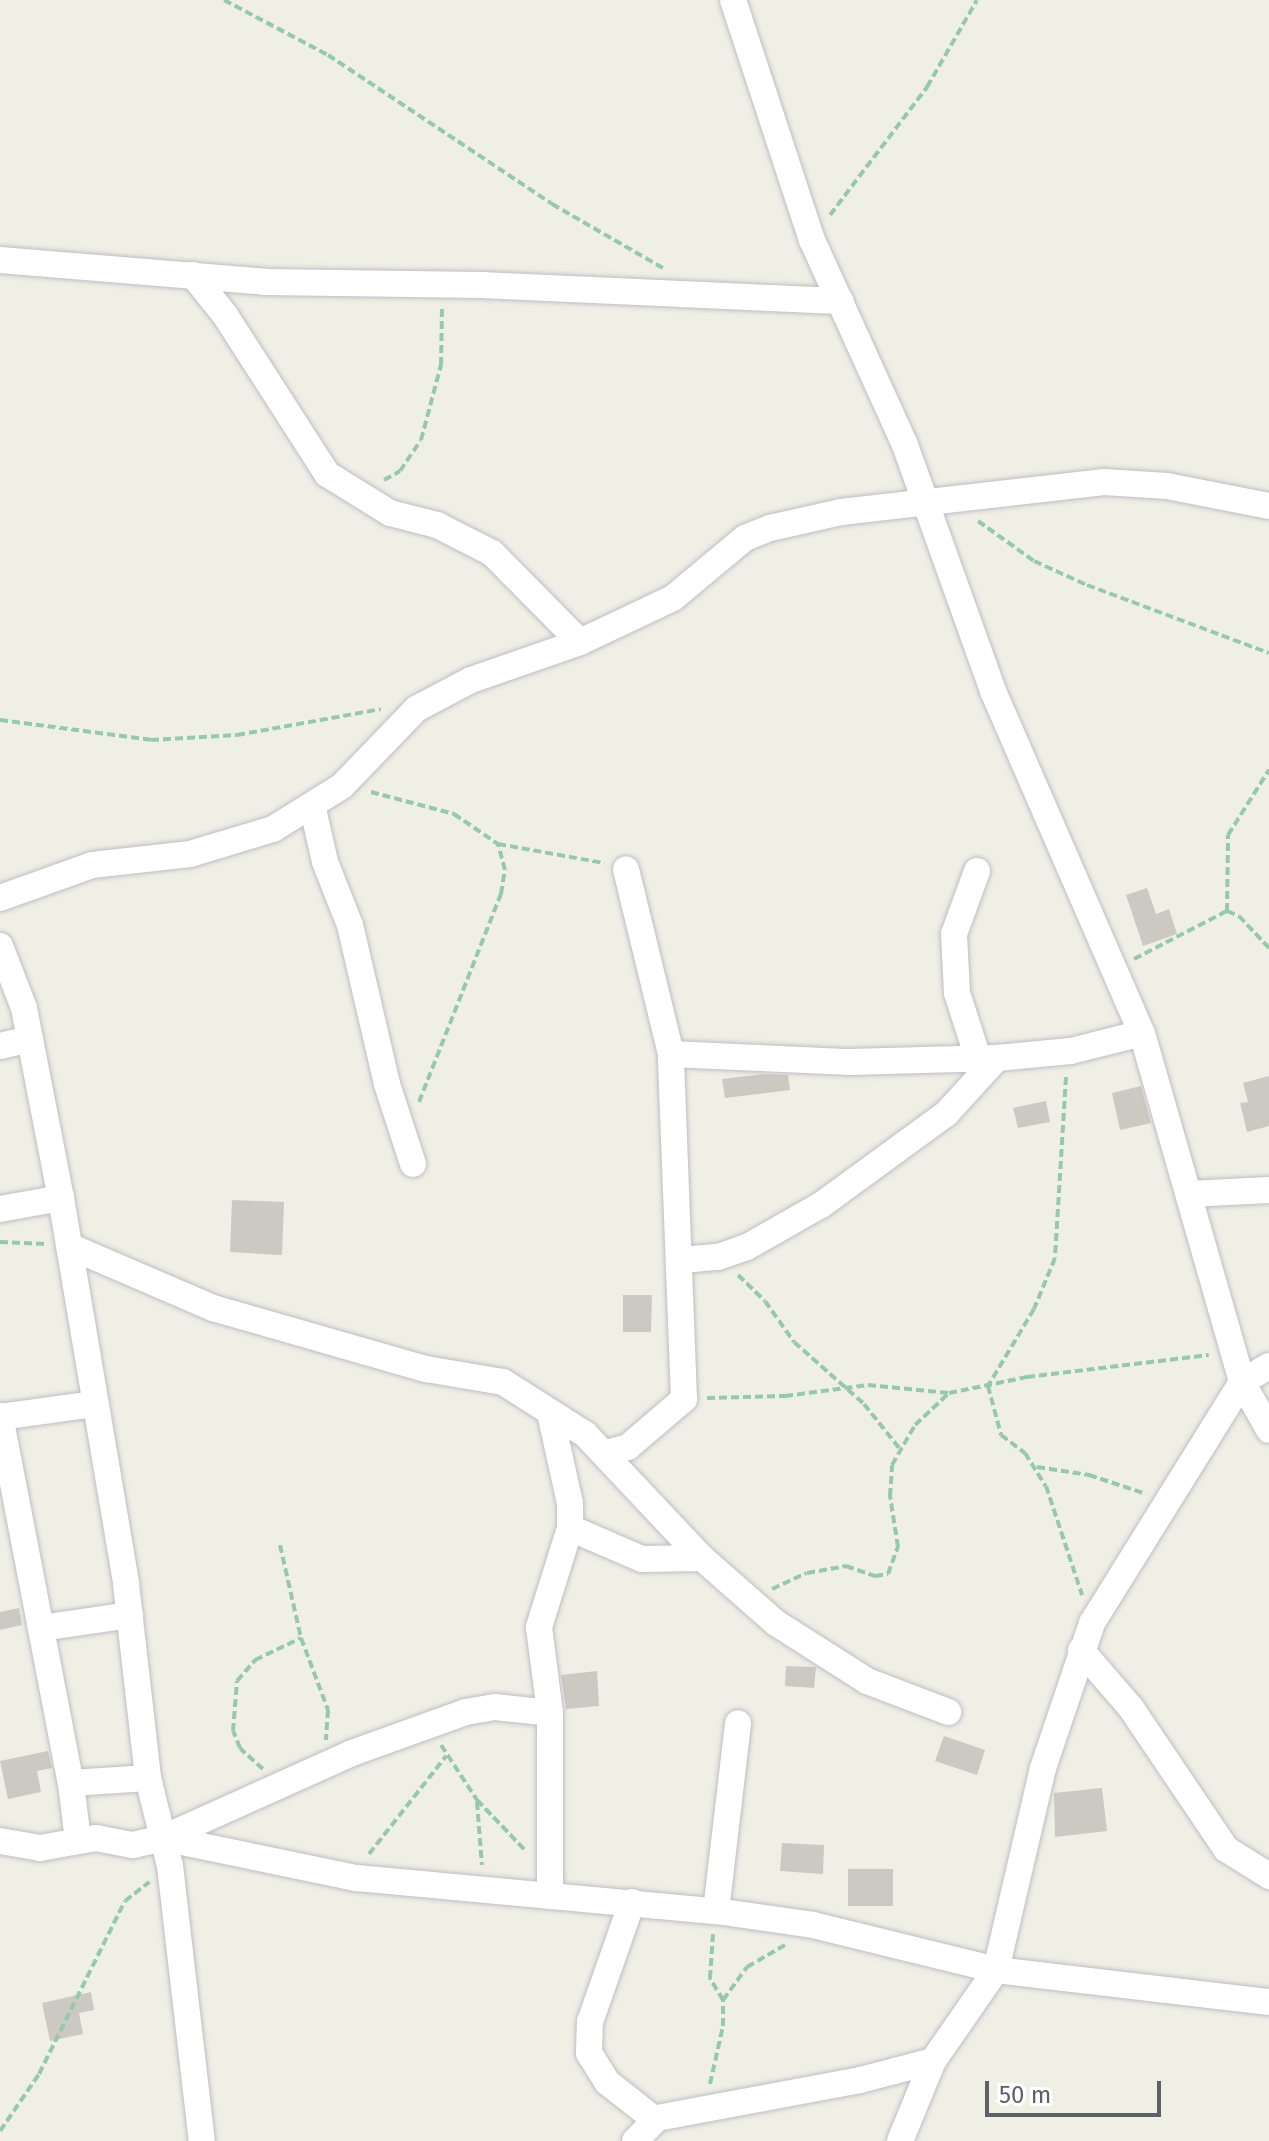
<!DOCTYPE html>
<html>
<head>
<meta charset="utf-8">
<style>
  body { margin:0 }
  #map { position:relative; width:1269px; height:2141px; overflow:hidden; background:#f0efe5; font-family:"Fira Sans",sans-serif }
  div>[style] { position:absolute }
  .building>* { inset:0; background:#ccc8c2 }
  .path>* { height:4px; margin-top:-2px; transform-origin:0; background:repeating-linear-gradient(90deg,#96c9a8 0 8px,transparent 0 12px) }
  .roads { filter:drop-shadow(0 0 2px #bcbec5) drop-shadow(0 0 2px #bcbec5) }
  .minor>* { height:26px; margin:-13px; padding:0 13px; transform-origin:13px; border-radius:13px; background:#fff }
  span { translate:-50% -50%; white-space:nowrap; text-align:center; line-height:1.15; -webkit-text-stroke:8px #fff; paint-order:stroke }
  .scale { position:absolute; left:985px; top:2081px; width:176px; height:36px; box-sizing:border-box; border:4px solid #5c6067; border-top:0; padding-left:10px; font-size:24px; line-height:28px; white-space:nowrap; color:#5c6067; -webkit-text-stroke:6px #fff; paint-order:stroke }
</style>
</head>
<body>
<div id="map">
  <div class="building">
    <i style="clip-path:polygon(1147px 888px,1156px 914px,1169px 909px,1177px 934px,1143px 946px,1126px 895px)"></i>
    <i style="clip-path:polygon(764px 1074px,788px 1075px,790px 1090px,725px 1098px,722px 1079px)"></i>
    <i style="clip-path:polygon(1269px 1076px,1269px 1126px,1247px 1132px,1240px 1103px,1248px 1102px,1243px 1083px)"></i>
    <i style="clip-path:polygon(1141px 1086px,1151px 1123px,1120px 1130px,1112px 1093px)"></i>
    <i style="clip-path:polygon(1046px 1101px,1050px 1122px,1018px 1128px,1013px 1108px)"></i>
    <i style="clip-path:polygon(232px 1200px,284px 1202px,282px 1255px,230px 1252px)"></i>
    <i style="clip-path:polygon(623px 1295px,652px 1295px,651px 1332px,623px 1332px)"></i>
    <i style="clip-path:polygon(19px 1608px,22px 1625px,0 1630px,0 1612px)"></i>
    <i style="clip-path:polygon(786px 1666px,816px 1667px,814px 1688px,785px 1686px)"></i>
    <i style="clip-path:polygon(597px 1671px,599px 1706px,566px 1709px,561px 1675px)"></i>
    <i style="clip-path:polygon(944px 1736px,985px 1750px,977px 1775px,935px 1761px)"></i>
    <i style="clip-path:polygon(48px 1751px,52px 1768px,37px 1771px,41px 1792px,8px 1799px,0 1761px)"></i>
    <i style="clip-path:polygon(1102px 1788px,1107px 1831px,1055px 1837px,1054px 1793px)"></i>
    <i style="clip-path:polygon(782px 1843px,824px 1845px,823px 1874px,780px 1871px)"></i>
    <i style="clip-path:polygon(848px 1869px,893px 1869px,893px 1906px,848px 1906px)"></i>
    <i style="clip-path:polygon(91px 1992px,94px 2010px,79px 2013px,83px 2034px,50px 2041px,42px 2003px)"></i>
  </div>
  <div class="path">
    <i style="left:224px;top:0;width:118px;rotate:27.9deg"></i>
    <i style="left:328px;top:55px;width:269px;rotate:33.6deg"></i>
    <i style="left:552px;top:204px;width:128px;rotate:30deg"></i>
    <i style="left:830px;top:215px;width:161px;rotate:-52.8deg"></i>
    <i style="left:927px;top:87px;width:100px;rotate:-60.1deg"></i>
    <i style="left:384px;top:480px;width:18px;rotate:-29deg"></i>
    <i style="left:400px;top:471px;width:37px;rotate:-56deg"></i>
    <i style="left:421px;top:440px;width:78px;rotate:-75.1deg"></i>
    <i style="left:441px;top:365px;width:57px;rotate:-89deg"></i>
    <i style="left:978px;top:521px;width:69px;rotate:35.5deg"></i>
    <i style="left:1034px;top:561px;width:58px;rotate:24.4deg"></i>
    <i style="left:1087px;top:585px;width:194px;rotate:20.5deg"></i>
    <i style="left:0;top:720px;width:152px;rotate:7.5deg"></i>
    <i style="left:151px;top:740px;width:86px;rotate:-3.3deg"></i>
    <i style="left:237px;top:735px;width:146px;rotate:-10.2deg"></i>
    <i style="left:371px;top:792px;width:86px;rotate:14.8deg"></i>
    <i style="left:454px;top:814px;width:53px;rotate:34.3deg"></i>
    <i style="left:498px;top:844px;width:108px;rotate:10.2deg"></i>
    <i style="left:1227px;top:911px;width:76px;rotate:-89.2deg"></i>
    <i style="left:1228px;top:835px;width:77px;rotate:-57.8deg"></i>
    <i style="left:1134px;top:959px;width:105px;rotate:-27.3deg"></i>
    <i style="left:1227px;top:911px;width:13px;rotate:23deg"></i>
    <i style="left:1239px;top:916px;width:44px;rotate:46.8deg"></i>
    <i style="left:1066px;top:1077px;width:181px;rotate:93.5deg"></i>
    <i style="left:1055px;top:1258px;width:55px;rotate:112.4deg"></i>
    <i style="left:1034px;top:1309px;width:90px;rotate:120.9deg"></i>
    <i style="left:988px;top:1386px;width:51px;rotate:75.1deg"></i>
    <i style="left:1001px;top:1435px;width:30px;rotate:37deg"></i>
    <i style="left:1025px;top:1453px;width:39px;rotate:58deg"></i>
    <i style="left:1046px;top:1486px;width:115px;rotate:71.7deg"></i>
    <i style="left:419px;top:1102px;width:224px;rotate:-68.5deg"></i>
    <i style="left:501px;top:894px;width:24px;rotate:-81deg"></i>
    <i style="left:505px;top:870px;width:27px;rotate:-105deg"></i>
    <i style="left:0;top:1242px;width:46px;rotate:2.5deg"></i>
    <i style="left:738px;top:1275px;width:37px;rotate:44deg"></i>
    <i style="left:765px;top:1301px;width:50px;rotate:54.7deg"></i>
    <i style="left:794px;top:1342px;width:94px;rotate:41.5deg"></i>
    <i style="left:864px;top:1404px;width:56px;rotate:51.5deg"></i>
    <i style="left:707px;top:1398px;width:78px;rotate:-1.5deg"></i>
    <i style="left:785px;top:1396px;width:84px;rotate:-7.5deg"></i>
    <i style="left:868px;top:1385px;width:81px;rotate:5.6deg"></i>
    <i style="left:949px;top:1393px;width:80px;rotate:-11.6deg"></i>
    <i style="left:1027px;top:1377px;width:183px;rotate:-6.9deg"></i>
    <i style="left:1037px;top:1467px;width:53px;rotate:8.7deg"></i>
    <i style="left:1089px;top:1475px;width:60px;rotate:18.4deg"></i>
    <i style="left:280px;top:1545px;width:95px;rotate:77.3deg"></i>
    <i style="left:301px;top:1638px;width:77px;rotate:69.4deg"></i>
    <i style="left:328px;top:1710px;width:30px;rotate:94deg"></i>
    <i style="left:772px;top:1589px;width:38px;rotate:-25deg"></i>
    <i style="left:807px;top:1573px;width:40px;rotate:-10deg"></i>
    <i style="left:846px;top:1566px;width:31px;rotate:19deg"></i>
    <i style="left:875px;top:1576px;width:13px;rotate:-9deg"></i>
    <i style="left:888px;top:1574px;width:29px;rotate:-70deg"></i>
    <i style="left:898px;top:1547px;width:52px;rotate:-98.9deg"></i>
    <i style="left:890px;top:1496px;width:31px;rotate:-86deg"></i>
    <i style="left:892px;top:1465px;width:46px;rotate:-60.1deg"></i>
    <i style="left:915px;top:1425px;width:47px;rotate:-43.3deg"></i>
    <i style="left:441px;top:1745px;width:66px;rotate:56.8deg"></i>
    <i style="left:477px;top:1800px;width:69px;rotate:46.2deg"></i>
    <i style="left:263px;top:1769px;width:31px;rotate:-138deg"></i>
    <i style="left:240px;top:1748px;width:18px;rotate:-112deg"></i>
    <i style="left:233px;top:1731px;width:50px;rotate:-85.4deg"></i>
    <i style="left:237px;top:1681px;width:28px;rotate:-49deg"></i>
    <i style="left:255px;top:1660px;width:51px;rotate:-25.6deg"></i>
    <i style="left:477px;top:1802px;width:63px;rotate:85.5deg"></i>
    <i style="left:369px;top:1854px;width:125px;rotate:-51.8deg"></i>
    <i style="left:723px;top:2000px;width:41px;rotate:-54deg"></i>
    <i style="left:747px;top:1967px;width:44px;rotate:-30.1deg"></i>
    <i style="left:710px;top:2084px;width:59px;rotate:-77.4deg"></i>
    <i style="left:723px;top:2026px;width:26px;rotate:-90deg"></i>
    <i style="left:723px;top:2000px;width:26px;rotate:-121deg"></i>
    <i style="left:710px;top:1978px;width:44px;rotate:-86.1deg"></i>
    <i style="left:0;top:2131px;width:69px;rotate:-55.6deg"></i>
    <i style="left:39px;top:2074px;width:193px;rotate:-63.6deg"></i>
    <i style="left:125px;top:1901px;width:31px;rotate:-38deg"></i>
  </div>
  <div class="roads">
    <div class="minor">
      <i style="left:733px;top:0;width:253px;rotate:71.8deg"></i>
      <i style="left:812px;top:240px;width:225px;rotate:65.6deg"></i>
      <i style="left:905px;top:445px;width:261px;rotate:70.3deg"></i>
      <i style="left:993px;top:691px;width:373px;rotate:66.5deg"></i>
      <i style="left:1142px;top:1033px;width:363px;rotate:74deg"></i>
      <i style="left:1242px;top:1382px;width:55px;rotate:60.6deg"></i>
      <i style="left:0;top:260px;width:266px;rotate:4.7deg"></i>
      <i style="left:265px;top:282px;width:218px;rotate:0.8deg"></i>
      <i style="left:483px;top:285px;width:358px;rotate:2.6deg"></i>
      <i style="left:193px;top:275px;width:51px;rotate:51.3deg"></i>
      <i style="left:225px;top:315px;width:189px;rotate:57.3deg"></i>
      <i style="left:327px;top:474px;width:74px;rotate:31.8deg"></i>
      <i style="left:390px;top:513px;width:49px;rotate:14.3deg"></i>
      <i style="left:437px;top:525px;width:62px;rotate:27deg"></i>
      <i style="left:492px;top:553px;width:125px;rotate:45.3deg"></i>
      <i style="left:313px;top:809px;width:54px;rotate:77.2deg"></i>
      <i style="left:325px;top:862px;width:68px;rotate:68.4deg"></i>
      <i style="left:350px;top:925px;width:163px;rotate:76.9deg"></i>
      <i style="left:387px;top:1084px;width:84px;rotate:72deg"></i>
      <i style="left:977px;top:871px;width:67px;rotate:110.1deg"></i>
      <i style="left:954px;top:934px;width:59px;rotate:87.1deg"></i>
      <i style="left:957px;top:993px;width:68px;rotate:72.1deg"></i>
      <i style="left:0;top:898px;width:98px;rotate:-19.7deg"></i>
      <i style="left:92px;top:865px;width:99px;rotate:-6.4deg"></i>
      <i style="left:190px;top:854px;width:87px;rotate:-16.8deg"></i>
      <i style="left:273px;top:829px;width:81px;rotate:-31.9deg"></i>
      <i style="left:342px;top:786px;width:107px;rotate:-46.1deg"></i>
      <i style="left:416px;top:709px;width:62px;rotate:-27.8deg"></i>
      <i style="left:471px;top:680px;width:115px;rotate:-19.2deg"></i>
      <i style="left:580px;top:642px;width:103px;rotate:-25.3deg"></i>
      <i style="left:673px;top:598px;width:94px;rotate:-39.8deg"></i>
      <i style="left:745px;top:538px;width:27px;rotate:-22deg"></i>
      <i style="left:770px;top:528px;width:73px;rotate:-12.7deg"></i>
      <i style="left:841px;top:512px;width:265px;rotate:-6.5deg"></i>
      <i style="left:1104px;top:482px;width:63px;rotate:3.6deg"></i>
      <i style="left:1167px;top:486px;width:104px;rotate:11.1deg"></i>
      <i style="left:0;top:946px;width:66px;rotate:68.8deg"></i>
      <i style="left:24px;top:1008px;width:194px;rotate:79deg"></i>
      <i style="left:61px;top:1198px;width:391px;rotate:80.4deg"></i>
      <i style="left:126px;top:1584px;width:195px;rotate:83.5deg"></i>
      <i style="left:148px;top:1778px;width:91px;rotate:76deg"></i>
      <i style="left:170px;top:1866px;width:277px;rotate:83.4deg"></i>
      <i style="left:0;top:1046px;width:31px;rotate:-13deg"></i>
      <i style="left:671px;top:1054px;width:179px;rotate:2.6deg"></i>
      <i style="left:850px;top:1062px;width:147px;rotate:-1.6deg"></i>
      <i style="left:997px;top:1058px;width:74px;rotate:-5.4deg"></i>
      <i style="left:1071px;top:1051px;width:73px;rotate:-14.2deg"></i>
      <i style="left:1189px;top:1194px;width:80px;rotate:-2.9deg"></i>
      <i style="left:0;top:1209px;width:62px;rotate:-10.2deg"></i>
      <i style="left:69px;top:1246px;width:157px;rotate:23.3deg"></i>
      <i style="left:213px;top:1308px;width:222px;rotate:16deg"></i>
      <i style="left:426px;top:1369px;width:78px;rotate:9.6deg"></i>
      <i style="left:503px;top:1382px;width:97px;rotate:32.4deg"></i>
      <i style="left:585px;top:1434px;width:170px;rotate:46.7deg"></i>
      <i style="left:702px;top:1558px;width:98px;rotate:41.3deg"></i>
      <i style="left:776px;top:1623px;width:108px;rotate:32.5deg"></i>
      <i style="left:867px;top:1681px;width:87px;rotate:20.9deg"></i>
      <i style="left:681px;top:1260px;width:37px;rotate:-5deg"></i>
      <i style="left:718px;top:1257px;width:31px;rotate:-19deg"></i>
      <i style="left:747px;top:1247px;width:85px;rotate:-29.6deg"></i>
      <i style="left:821px;top:1205px;width:155px;rotate:-36.1deg"></i>
      <i style="left:946px;top:1114px;width:76px;rotate:-47.7deg"></i>
      <i style="left:550px;top:1413px;width:92px;rotate:77.5deg"></i>
      <i style="left:570px;top:1503px;width:25px;rotate:90deg"></i>
      <i style="left:570px;top:1528px;width:104px;rotate:107.4deg"></i>
      <i style="left:539px;top:1627px;width:87px;rotate:82.7deg"></i>
      <i style="left:550px;top:1713px;width:183px;rotate:90deg"></i>
      <i style="left:0;top:1416px;width:374px;rotate:79.1deg"></i>
      <i style="left:71px;top:1783px;width:58px;rotate:83.1deg"></i>
      <i style="left:0;top:1417px;width:96px;rotate:-7.8deg"></i>
      <i style="left:606px;top:1453px;width:23px;rotate:-15deg"></i>
      <i style="left:628px;top:1447px;width:74px;rotate:-40.6deg"></i>
      <i style="left:684px;top:1399px;width:345px;rotate:-92.2deg"></i>
      <i style="left:671px;top:1054px;width:190px;rotate:-103.7deg"></i>
      <i style="left:570px;top:1528px;width:78px;rotate:23.3deg"></i>
      <i style="left:642px;top:1559px;width:60px;rotate:-1deg"></i>
      <i style="left:41px;top:1628px;width:90px;rotate:-8.3deg"></i>
      <i style="left:1081px;top:1650px;width:77px;rotate:49.2deg"></i>
      <i style="left:1131px;top:1708px;width:170px;rotate:56deg"></i>
      <i style="left:1226px;top:1849px;width:51px;rotate:32.1deg"></i>
      <i style="left:71px;top:1783px;width:77px;rotate:-3.7deg"></i>
      <i style="left:163px;top:1838px;width:207px;rotate:-24.2deg"></i>
      <i style="left:352px;top:1753px;width:121px;rotate:-19.8deg"></i>
      <i style="left:466px;top:1712px;width:29px;rotate:-10deg"></i>
      <i style="left:495px;top:1707px;width:55px;rotate:6.2deg"></i>
      <i style="left:0;top:1841px;width:41px;rotate:9.9deg"></i>
      <i style="left:40px;top:1848px;width:57px;rotate:-10.1deg"></i>
      <i style="left:96px;top:1838px;width:38px;rotate:11deg"></i>
      <i style="left:133px;top:1845px;width:31px;rotate:-13deg"></i>
      <i style="left:163px;top:1838px;width:198px;rotate:11.7deg"></i>
      <i style="left:357px;top:1878px;width:361px;rotate:5.3deg"></i>
      <i style="left:716px;top:1911px;width:98px;rotate:8.2deg"></i>
      <i style="left:813px;top:1925px;width:188px;rotate:13.8deg"></i>
      <i style="left:996px;top:1970px;width:275px;rotate:6.7deg"></i>
      <i style="left:632px;top:1902px;width:127px;rotate:109.3deg"></i>
      <i style="left:590px;top:2022px;width:31px;rotate:92deg"></i>
      <i style="left:589px;top:2053px;width:34px;rotate:58deg"></i>
      <i style="left:607px;top:2082px;width:60px;rotate:38.2deg"></i>
      <i style="left:716px;top:1911px;width:189px;rotate:-83.3deg"></i>
      <i style="left:635px;top:2141px;width:32px;rotate:-46deg"></i>
      <i style="left:657px;top:2118px;width:207px;rotate:-10.6deg"></i>
      <i style="left:860px;top:2080px;width:75px;rotate:-14.6deg"></i>
      <i style="left:900px;top:2141px;width:87px;rotate:-67.6deg"></i>
      <i style="left:933px;top:2061px;width:111px;rotate:-55.3deg"></i>
      <i style="left:996px;top:1970px;width:207px;rotate:-76.9deg"></i>
      <i style="left:1043px;top:1768px;width:153px;rotate:-71.3deg"></i>
      <i style="left:1092px;top:1623px;width:284px;rotate:-58.1deg"></i>
      <i style="left:1242px;top:1382px;width:31px;rotate:-31deg"></i>
    </div>
  </div>
  <div class="scale">50 m</div>
</div>
</body>
</html>
